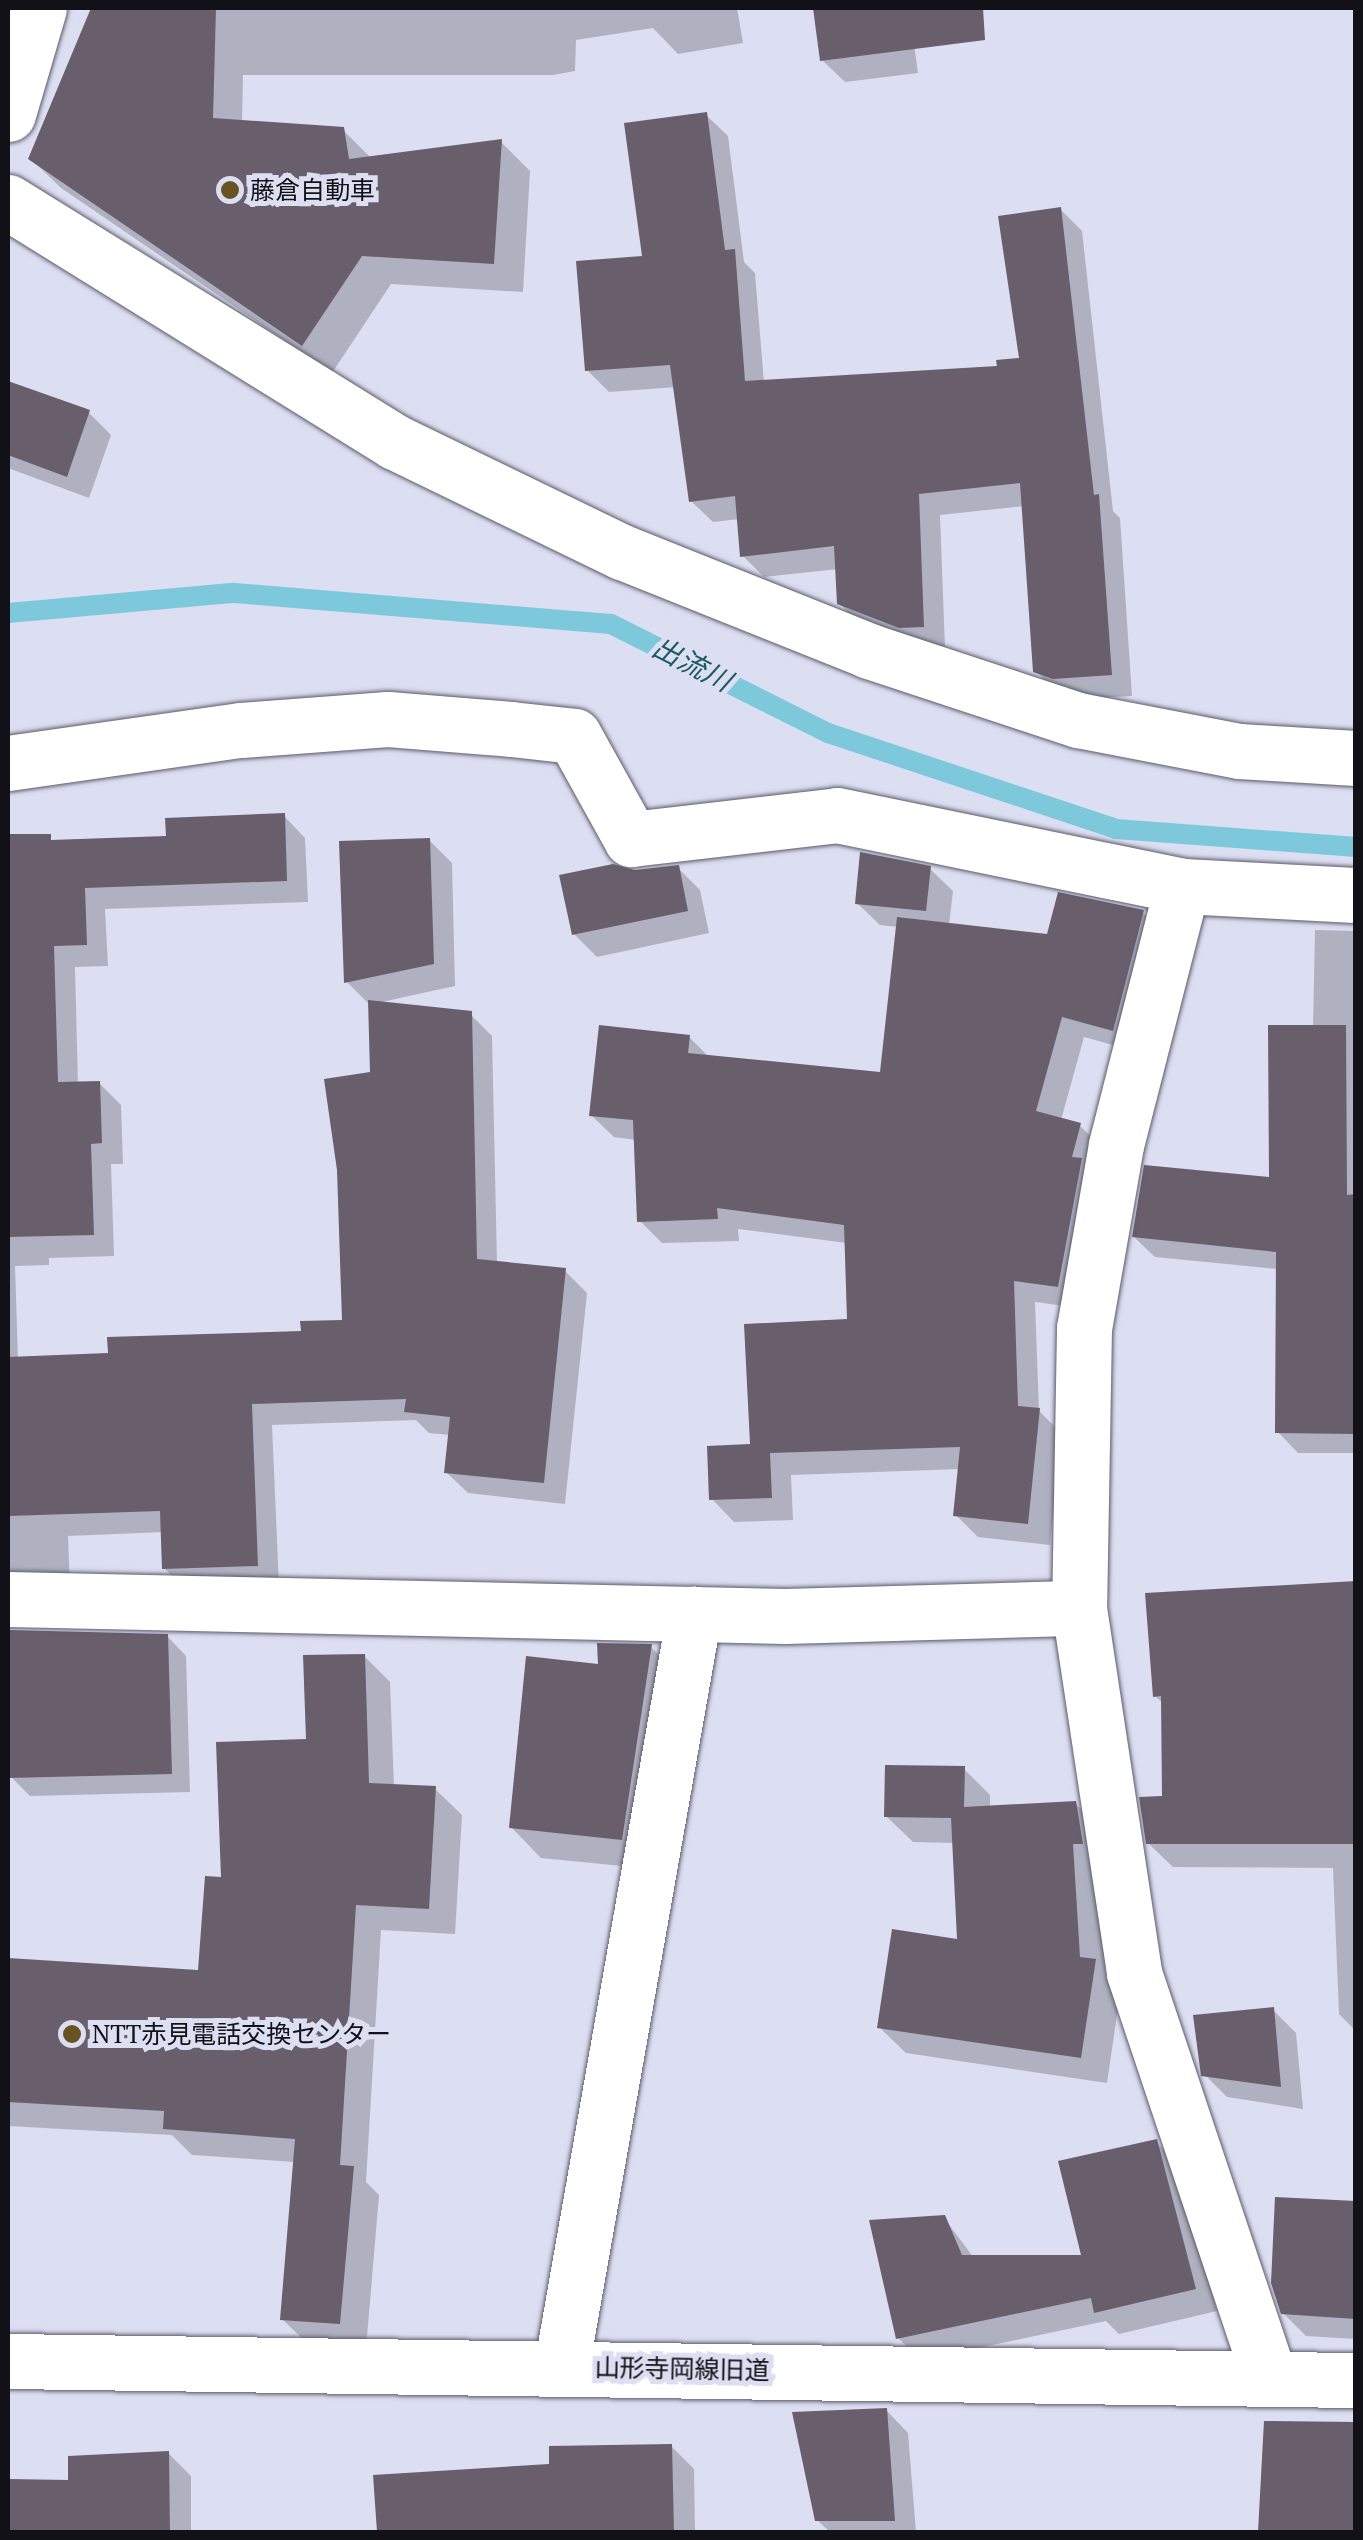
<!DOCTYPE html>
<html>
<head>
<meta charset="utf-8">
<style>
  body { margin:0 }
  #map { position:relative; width:1363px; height:2540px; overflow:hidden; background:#dcdef1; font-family:"PT Serif","Noto Sans JP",serif }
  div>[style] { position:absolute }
  .shadow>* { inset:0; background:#0003 }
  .stream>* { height:20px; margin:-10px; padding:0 10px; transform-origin:10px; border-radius:10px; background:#7dc8db }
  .building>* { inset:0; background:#685e6c }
  .roads { filter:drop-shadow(0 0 2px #5a5b6b) drop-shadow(0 0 2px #5a5b6b) }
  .minor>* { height:55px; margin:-27.5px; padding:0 27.5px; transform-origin:27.5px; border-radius:27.5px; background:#fff }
  .dots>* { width:28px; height:28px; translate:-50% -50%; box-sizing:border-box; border:5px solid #dcdef1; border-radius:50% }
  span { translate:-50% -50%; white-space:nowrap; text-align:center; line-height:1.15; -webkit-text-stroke:10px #dcdef1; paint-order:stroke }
  .poi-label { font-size:25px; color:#111117 }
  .left { translate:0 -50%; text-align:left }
  .street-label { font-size:25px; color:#111117 }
  .water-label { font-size:28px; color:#1b5967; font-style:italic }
  .frame { position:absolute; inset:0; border:10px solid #111117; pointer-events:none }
</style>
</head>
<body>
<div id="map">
  <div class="shadow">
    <i style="clip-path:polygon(121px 8px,737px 8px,743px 43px,678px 54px,653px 28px,576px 40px,575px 71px,553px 75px,243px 75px,242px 123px,343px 130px,372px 159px,501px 142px,530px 171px,523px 292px,391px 284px,332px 373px,61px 188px,31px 159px,121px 20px)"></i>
    <i style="clip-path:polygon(816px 8px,909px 8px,918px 73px,845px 82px,822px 60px)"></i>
    <i style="clip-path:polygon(706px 115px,728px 136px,744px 262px,755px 273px,764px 383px,1000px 368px,1022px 360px,1061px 210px,1082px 231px,1113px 511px,1120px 518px,1132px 696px,1076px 699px,1058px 693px,1036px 671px,1024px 506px,940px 515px,945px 648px,861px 625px,839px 603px,838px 569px,764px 577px,743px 556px,739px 519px,713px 522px,691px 501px,676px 387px,609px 392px,587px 370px,645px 258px)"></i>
    <i style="clip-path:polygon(8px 383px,89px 413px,111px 435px,89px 498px,8px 468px)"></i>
    <i style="clip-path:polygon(284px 816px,305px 838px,308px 902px,105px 909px,108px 966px,75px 967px,78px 1084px,99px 1083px,121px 1105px,123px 1164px,111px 1164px,114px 1256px,49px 1258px,49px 1265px,15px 1266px,18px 1359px,110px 1356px,303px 1334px,344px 1322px,372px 1074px,371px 1006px,347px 982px,429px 840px,452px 863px,455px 986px,377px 1003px,470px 1014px,492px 1036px,497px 1263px,565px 1271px,587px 1293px,565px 1504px,468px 1493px,446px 1472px,450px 1435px,429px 1433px,416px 1420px,272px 1425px,279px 1586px,186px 1589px,164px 1568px,163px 1532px,68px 1536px,70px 1589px,8px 1576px,8px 909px,168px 839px)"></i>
    <i style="clip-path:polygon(678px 868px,700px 890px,709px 933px,597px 957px,574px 934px,634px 873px)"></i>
    <i style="clip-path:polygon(930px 869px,953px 891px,949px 925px,1049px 936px,1142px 912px,1165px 935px,1135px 1051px,1084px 1037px,1061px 1120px,1079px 1125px,1102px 1147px,1080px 1308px,1035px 1302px,1039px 1411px,1061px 1433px,1050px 1545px,978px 1537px,956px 1515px,961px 1469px,791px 1475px,793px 1520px,734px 1522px,712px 1499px,850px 1322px,847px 1243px,738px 1229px,739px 1241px,662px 1243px,640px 1221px,636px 1140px,614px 1137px,591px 1115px,689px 1037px,709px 1057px,882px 1075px,898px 927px,880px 925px,857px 903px)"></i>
    <i style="clip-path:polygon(1315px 930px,1356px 931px,1356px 1453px,1298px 1453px,1278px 1432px,1278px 1269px,1155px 1257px,1134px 1237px,1271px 1180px,1313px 1028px)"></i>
    <i style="clip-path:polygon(1356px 1584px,1356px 2031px,1339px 2014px,1333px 1868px,1173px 1867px,1148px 1843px,1164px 1798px,1164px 1704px,1155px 1696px)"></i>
    <i style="clip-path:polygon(8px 1631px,167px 1636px,186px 1656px,190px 1792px,30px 1796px,11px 1777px)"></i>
    <i style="clip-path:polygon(651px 1647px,681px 1677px,652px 1869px,541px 1858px,511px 1827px,600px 1666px)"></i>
    <i style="clip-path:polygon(364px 1656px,390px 1682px,394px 1787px,435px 1789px,462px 1815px,455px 1934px,381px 1930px,366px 2182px,379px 2195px,366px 2349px,309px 2345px,282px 2319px,295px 2162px,192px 2155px,172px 2135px,8px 2126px,8px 1961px,201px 1972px,224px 1880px)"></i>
    <i style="clip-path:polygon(964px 1769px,990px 1795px,990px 1808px,1075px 1803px,1102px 1830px,1105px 1971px,1121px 1988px,1107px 2083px,906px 2053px,879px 2027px,960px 1942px,955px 1843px,913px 1842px,886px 1816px)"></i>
    <i style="clip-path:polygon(1273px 2010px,1296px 2033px,1303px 2109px,1227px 2097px,1204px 2074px)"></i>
    <i style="clip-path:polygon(1156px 2142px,1178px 2164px,1217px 2311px,1119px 2334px,1106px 2321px,921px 2360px,898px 2338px,944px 2218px,974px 2258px,1084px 2257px)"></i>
    <i style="clip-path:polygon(1356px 2204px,1356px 2339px,1306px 2336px,1283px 2313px)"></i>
    <i style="clip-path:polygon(886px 2410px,908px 2433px,916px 2532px,830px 2532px,817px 2520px)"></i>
    <i style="clip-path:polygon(671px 2446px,694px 2469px,695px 2532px,380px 2532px,376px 2477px,552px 2466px)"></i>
    <i style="clip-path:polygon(168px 2453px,191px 2476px,191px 2532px,8px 2532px,8px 2482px,70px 2483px)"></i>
  </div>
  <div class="stream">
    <i style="left:8px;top:613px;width:227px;rotate:-5.1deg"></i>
    <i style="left:234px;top:593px;width:378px;rotate:4.7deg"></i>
    <i style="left:611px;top:624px;width:243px;rotate:26.7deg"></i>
    <i style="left:828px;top:733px;width:304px;rotate:18.4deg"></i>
    <i style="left:1116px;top:829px;width:241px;rotate:4.3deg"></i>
  </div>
  <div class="building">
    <i style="clip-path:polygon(91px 8px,216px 8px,213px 118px,344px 127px,349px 159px,502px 139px,494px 264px,362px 256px,302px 346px,28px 159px)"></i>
    <i style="clip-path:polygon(813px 8px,983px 8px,985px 40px,820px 61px)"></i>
    <i style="clip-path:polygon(707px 112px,725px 250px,735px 249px,745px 381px,997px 366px,996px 360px,1019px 358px,998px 216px,1061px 207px,1094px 495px,1099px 494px,1112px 675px,1053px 679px,1033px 672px,1020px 483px,919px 494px,924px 627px,899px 628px,837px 604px,834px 546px,740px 557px,735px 496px,689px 502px,670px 365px,585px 371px,576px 261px,642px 256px,624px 123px)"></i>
    <i style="clip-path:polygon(8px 381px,90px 410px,67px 477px,8px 455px)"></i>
    <i style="clip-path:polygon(285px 813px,287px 881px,85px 888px,87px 945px,54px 946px,58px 1082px,100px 1081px,102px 1143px,91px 1144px,94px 1235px,8px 1237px,8px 834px,51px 834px,51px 840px,166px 836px,165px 818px)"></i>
    <i style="clip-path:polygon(430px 838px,434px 964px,344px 983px,339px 841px)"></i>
    <i style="clip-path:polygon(860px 852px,931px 866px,926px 911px,855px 904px)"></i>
    <i style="clip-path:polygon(613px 864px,635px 870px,679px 865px,688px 911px,572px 935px,559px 875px)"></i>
    <i style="clip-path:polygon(1058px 892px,1144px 910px,1113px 1031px,1062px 1017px,1036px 1111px,1081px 1123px,1072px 1157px,1082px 1158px,1058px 1287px,1014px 1281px,1018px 1406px,1040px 1408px,1028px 1524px,953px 1516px,960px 1447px,770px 1453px,772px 1498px,709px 1500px,707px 1446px,750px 1444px,744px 1324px,847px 1319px,844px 1225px,717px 1208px,718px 1219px,637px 1222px,633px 1120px,589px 1116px,599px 1025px,690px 1035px,688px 1053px,880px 1072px,897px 917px,1047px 934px)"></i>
    <i style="clip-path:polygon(368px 1000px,472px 1011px,477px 1259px,566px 1268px,544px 1483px,444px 1473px,450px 1417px,404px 1412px,406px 1399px,252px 1404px,258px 1566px,162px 1569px,160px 1511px,8px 1516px,8px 1357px,108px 1353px,107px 1337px,301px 1331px,300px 1321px,342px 1320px,337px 1170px,324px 1079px,370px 1072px)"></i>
    <i style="clip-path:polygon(1268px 1025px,1346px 1025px,1347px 1195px,1356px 1194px,1356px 1434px,1275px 1433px,1276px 1252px,1132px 1237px,1144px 1165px,1269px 1177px)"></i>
    <i style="clip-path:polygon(1356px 1581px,1356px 1844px,1146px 1844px,1139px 1797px,1162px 1796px,1161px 1696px,1153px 1697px,1145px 1593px)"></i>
    <i style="clip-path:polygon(8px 1630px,168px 1634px,172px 1774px,8px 1778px)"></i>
    <i style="clip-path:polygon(597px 1643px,652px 1644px,622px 1840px,509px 1828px,526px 1656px,598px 1664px)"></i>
    <i style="clip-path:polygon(365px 1654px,369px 1783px,436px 1786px,429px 1909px,356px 1905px,340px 2165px,354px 2166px,340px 2324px,280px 2320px,295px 2139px,163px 2129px,164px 2111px,8px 2102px,8px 1958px,198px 1970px,205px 1876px,221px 1877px,216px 1742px,306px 1739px,303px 1655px)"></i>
    <i style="clip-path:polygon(885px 1765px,965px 1766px,964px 1807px,1076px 1801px,1083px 1844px,1073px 1844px,1080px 1957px,1096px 1959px,1081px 2058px,877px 2028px,892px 1929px,957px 1939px,951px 1818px,884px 1817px)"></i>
    <i style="clip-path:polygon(1274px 2007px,1281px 2087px,1201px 2076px,1193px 2015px)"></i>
    <i style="clip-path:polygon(1157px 2139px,1196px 2289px,1094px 2313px,1091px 2298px,896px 2339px,869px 2220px,945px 2215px,962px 2255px,1081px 2255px,1058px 2161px)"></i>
    <i style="clip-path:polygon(1275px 2197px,1356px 2201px,1356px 2319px,1281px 2314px,1271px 2283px)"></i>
    <i style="clip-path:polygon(887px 2408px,895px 2521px,815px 2521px,792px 2412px)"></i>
    <i style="clip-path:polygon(1264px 2421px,1356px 2422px,1356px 2532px,1258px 2532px)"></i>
    <i style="clip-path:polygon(672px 2444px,674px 2532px,377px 2532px,373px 2475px,549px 2464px,549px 2446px)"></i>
    <i style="clip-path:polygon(169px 2451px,170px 2532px,8px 2532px,8px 2479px,68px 2480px,68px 2456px)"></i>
  </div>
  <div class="roads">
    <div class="minor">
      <i style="left:8px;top:114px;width:110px;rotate:-73.7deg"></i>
      <i style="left:8px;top:202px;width:455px;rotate:31.8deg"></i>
      <i style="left:395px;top:442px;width:252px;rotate:25.9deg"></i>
      <i style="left:622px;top:552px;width:266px;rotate:21.8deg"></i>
      <i style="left:869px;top:651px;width:220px;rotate:18.3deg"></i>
      <i style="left:1078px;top:720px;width:164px;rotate:10.9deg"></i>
      <i style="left:1239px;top:751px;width:117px;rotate:3.4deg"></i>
      <i style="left:8px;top:763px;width:235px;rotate:-8.1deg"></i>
      <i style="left:241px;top:730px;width:147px;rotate:-4.3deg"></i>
      <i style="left:388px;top:719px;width:123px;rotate:4.6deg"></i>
      <i style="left:511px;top:729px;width:63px;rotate:6.3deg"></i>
      <i style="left:574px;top:736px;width:118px;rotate:61deg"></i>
      <i style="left:631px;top:839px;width:207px;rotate:-6.6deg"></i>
      <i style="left:837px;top:815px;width:352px;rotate:11.6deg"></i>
      <i style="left:1182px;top:886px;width:174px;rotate:3deg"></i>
      <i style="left:1182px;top:886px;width:267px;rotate:104.3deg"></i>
      <i style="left:1116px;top:1145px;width:186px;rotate:99.9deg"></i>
      <i style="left:1084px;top:1328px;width:280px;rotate:91deg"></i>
      <i style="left:1079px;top:1608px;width:369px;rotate:81.4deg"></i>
      <i style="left:1134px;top:1973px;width:425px;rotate:71.5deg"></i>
      <i style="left:8px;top:1599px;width:777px;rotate:1.25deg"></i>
      <i style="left:785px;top:1616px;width:294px;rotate:-1.6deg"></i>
      <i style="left:8px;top:2361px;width:1348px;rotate:0.81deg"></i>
      <i style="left:561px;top:2368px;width:766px;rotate:-80deg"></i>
    </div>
  </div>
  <div class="dots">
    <i style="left:230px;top:190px;background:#685322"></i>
    <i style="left:72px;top:2034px;background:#685322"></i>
  </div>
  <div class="poi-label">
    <span class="left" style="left:250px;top:190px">藤倉自動車</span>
    <span class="left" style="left:92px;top:2034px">NTT赤見電話交換センター</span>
  </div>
  <div class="street-label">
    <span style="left:682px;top:2369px;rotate:1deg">山形寺岡線旧道</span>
  </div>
  <div class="water-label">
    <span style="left:692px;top:664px;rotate:27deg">出流川</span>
  </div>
  <div class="frame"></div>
</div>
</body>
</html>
